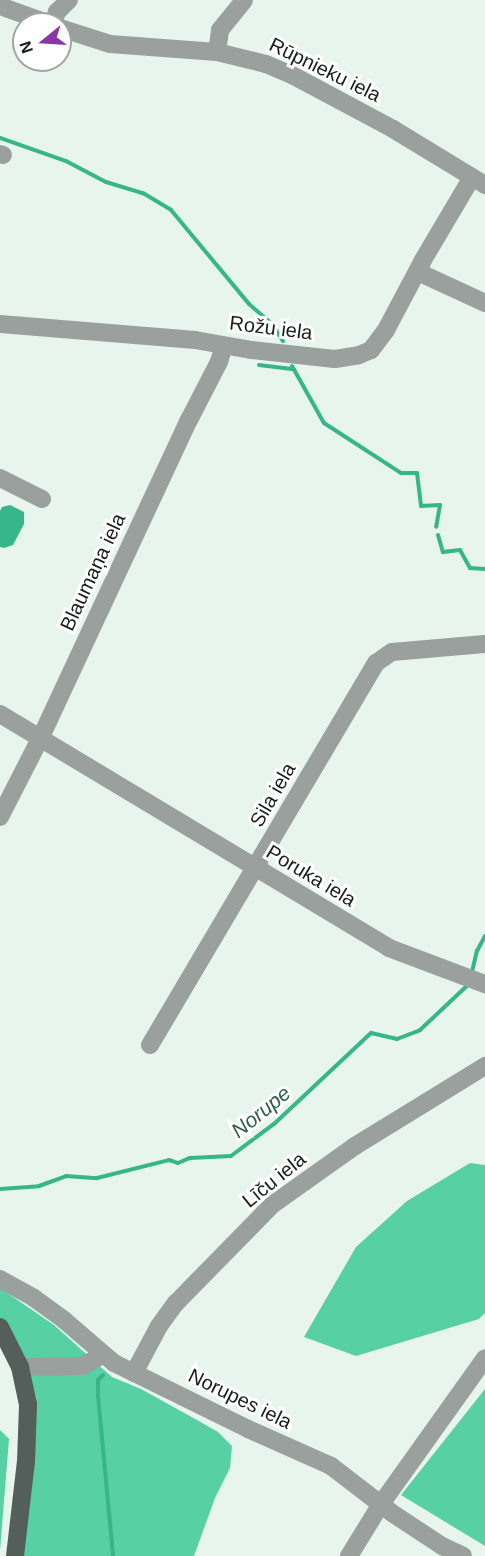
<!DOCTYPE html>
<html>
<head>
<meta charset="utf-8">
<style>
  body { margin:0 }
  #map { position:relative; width:485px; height:1556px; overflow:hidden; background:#e7f5ee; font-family:Helvetica,sans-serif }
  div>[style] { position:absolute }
  .forest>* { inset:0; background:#57d0a6 }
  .water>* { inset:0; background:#37b68c }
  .stream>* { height:4px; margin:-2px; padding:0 2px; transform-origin:2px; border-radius:2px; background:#37b68c }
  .minor>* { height:18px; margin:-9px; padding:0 9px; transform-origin:9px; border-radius:9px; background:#9aa09e }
  .major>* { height:18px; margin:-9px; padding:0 9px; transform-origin:9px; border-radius:9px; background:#545e5a }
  span { translate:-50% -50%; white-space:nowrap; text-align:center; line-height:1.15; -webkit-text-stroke:6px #fff; paint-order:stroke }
  .street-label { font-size:20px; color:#191e1b }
  .water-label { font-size:21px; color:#2e604d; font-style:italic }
  .north { position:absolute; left:12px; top:12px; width:60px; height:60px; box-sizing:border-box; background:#fff; border:2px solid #a3a5a4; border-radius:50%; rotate:252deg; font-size:16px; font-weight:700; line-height:24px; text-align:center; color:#191e1b }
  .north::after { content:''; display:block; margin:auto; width:21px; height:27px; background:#8a37a5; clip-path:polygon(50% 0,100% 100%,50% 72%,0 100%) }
</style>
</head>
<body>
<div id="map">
  <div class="forest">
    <i style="clip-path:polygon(470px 1163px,485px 1165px,485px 1313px,479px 1319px,356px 1356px,304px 1337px,356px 1247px,407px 1201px)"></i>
    <i style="clip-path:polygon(0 1288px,54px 1325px,112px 1377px,141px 1389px,197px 1420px,218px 1432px,232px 1446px,230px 1468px,215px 1498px,194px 1556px,18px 1556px,31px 1396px,0 1319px)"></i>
    <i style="clip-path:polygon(485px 1389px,485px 1546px,401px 1495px)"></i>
    <i style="clip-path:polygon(0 1430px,9px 1439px,0 1551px)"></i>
  </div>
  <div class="water">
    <i style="clip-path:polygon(10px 505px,24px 512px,24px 524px,13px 545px,4px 548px,0 547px,0 511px,2px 507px)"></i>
  </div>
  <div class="stream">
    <i style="left:0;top:138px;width:70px;rotate:19.2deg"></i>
    <i style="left:66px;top:161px;width:45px;rotate:27.7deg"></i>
    <i style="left:106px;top:182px;width:39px;rotate:17deg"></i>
    <i style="left:143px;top:193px;width:33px;rotate:31deg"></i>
    <i style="left:171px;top:210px;width:122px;rotate:50.3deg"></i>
    <i style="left:249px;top:304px;width:32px;rotate:41deg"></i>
    <i style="left:273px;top:325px;width:19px;rotate:58deg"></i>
    <i style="left:259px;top:365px;width:35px;rotate:7deg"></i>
    <i style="left:292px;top:366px;width:65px;rotate:60.7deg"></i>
    <i style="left:324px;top:423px;width:92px;rotate:33deg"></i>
    <i style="left:401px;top:473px;width:16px"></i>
    <i style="left:417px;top:473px;width:33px;rotate:83deg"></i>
    <i style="left:421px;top:506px;width:19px;rotate:-3deg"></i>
    <i style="left:440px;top:505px;width:22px;rotate:100deg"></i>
    <i style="left:438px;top:535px;width:18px;rotate:74deg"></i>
    <i style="left:443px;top:552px;width:17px;rotate:-7deg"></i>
    <i style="left:460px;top:550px;width:21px;rotate:61deg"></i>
    <i style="left:470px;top:568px;width:15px;rotate:4deg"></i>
    <i style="left:472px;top:972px;width:22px;rotate:-77deg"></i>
    <i style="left:477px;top:951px;width:17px;rotate:-62deg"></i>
    <i style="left:0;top:1189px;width:39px;rotate:-4deg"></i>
    <i style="left:39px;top:1186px;width:29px;rotate:-20deg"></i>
    <i style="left:66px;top:1176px;width:31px;rotate:4deg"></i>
    <i style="left:97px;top:1178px;width:74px;rotate:-14deg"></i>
    <i style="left:169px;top:1160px;width:9px;rotate:18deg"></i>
    <i style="left:178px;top:1163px;width:13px;rotate:-23deg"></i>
    <i style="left:190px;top:1158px;width:41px;rotate:-2.8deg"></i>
    <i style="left:231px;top:1156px;width:54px;rotate:-36.7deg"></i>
    <i style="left:274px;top:1124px;width:133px;rotate:-43.2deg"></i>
    <i style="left:371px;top:1033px;width:27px;rotate:13deg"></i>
    <i style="left:397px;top:1039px;width:25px;rotate:-21deg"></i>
    <i style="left:420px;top:1030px;width:66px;rotate:-43.2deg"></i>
    <i style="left:103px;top:1375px;width:7px;rotate:135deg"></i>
    <i style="left:98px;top:1380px;width:16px;rotate:90deg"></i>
    <i style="left:98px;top:1396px;width:161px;rotate:84.6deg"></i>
  </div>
  <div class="minor">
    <i style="left:0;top:6px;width:53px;rotate:19.8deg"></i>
    <i style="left:53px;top:24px;width:13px;rotate:-72deg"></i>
    <i style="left:57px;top:12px;width:17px;rotate:-45deg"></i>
    <i style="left:60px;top:28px;width:52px;rotate:17.7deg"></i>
    <i style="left:110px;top:44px;width:107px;rotate:4.3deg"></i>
    <i style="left:217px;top:52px;width:50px;rotate:13.8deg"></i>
    <i style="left:266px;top:64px;width:28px;rotate:23deg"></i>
    <i style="left:292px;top:75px;width:115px;rotate:28.1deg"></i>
    <i style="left:393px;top:129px;width:108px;rotate:31.3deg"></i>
    <i style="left:217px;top:52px;width:22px;rotate:-82deg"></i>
    <i style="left:220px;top:30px;width:38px;rotate:-51deg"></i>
    <i style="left:0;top:154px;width:3px;rotate:18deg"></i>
    <i style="left:418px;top:272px;width:74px;rotate:24.8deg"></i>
    <i style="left:0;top:324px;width:196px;rotate:4.7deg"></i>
    <i style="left:195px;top:340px;width:58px;rotate:10deg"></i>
    <i style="left:252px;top:350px;width:83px;rotate:6.2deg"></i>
    <i style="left:335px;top:359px;width:24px;rotate:-9deg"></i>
    <i style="left:359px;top:355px;width:13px;rotate:-23deg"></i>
    <i style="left:371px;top:350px;width:25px;rotate:-53deg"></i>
    <i style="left:386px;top:330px;width:79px;rotate:-62.1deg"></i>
    <i style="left:423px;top:260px;width:96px;rotate:-59.4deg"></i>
    <i style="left:0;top:478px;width:47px;rotate:26.6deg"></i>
    <i style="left:0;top:714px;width:454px;rotate:31deg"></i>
    <i style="left:389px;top:948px;width:103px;rotate:20.6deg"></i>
    <i style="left:0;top:817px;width:88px;rotate:-62.9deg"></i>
    <i style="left:40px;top:739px;width:352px;rotate:-65deg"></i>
    <i style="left:189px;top:420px;width:65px;rotate:-62.7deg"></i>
    <i style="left:219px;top:362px;width:17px;rotate:-73deg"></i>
    <i style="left:150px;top:1045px;width:444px;rotate:-59.4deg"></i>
    <i style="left:376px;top:663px;width:19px;rotate:-35deg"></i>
    <i style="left:392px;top:652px;width:93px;rotate:-4.9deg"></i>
    <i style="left:0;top:1279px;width:39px;rotate:29deg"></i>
    <i style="left:34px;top:1298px;width:37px;rotate:36deg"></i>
    <i style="left:64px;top:1320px;width:66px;rotate:40.7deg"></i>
    <i style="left:114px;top:1363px;width:149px;rotate:26.2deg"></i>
    <i style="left:248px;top:1429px;width:91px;rotate:24deg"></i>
    <i style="left:331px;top:1466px;width:77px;rotate:37.6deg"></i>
    <i style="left:392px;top:1513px;width:60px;rotate:33.4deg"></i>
    <i style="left:442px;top:1546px;width:23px;rotate:25deg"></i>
    <i style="left:20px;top:1367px;width:63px;rotate:-0.9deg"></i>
    <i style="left:83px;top:1366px;width:22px;rotate:-30deg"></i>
    <i style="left:134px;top:1373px;width:53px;rotate:-62deg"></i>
    <i style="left:159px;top:1326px;width:29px;rotate:-54deg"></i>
    <i style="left:176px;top:1303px;width:137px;rotate:-45.6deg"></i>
    <i style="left:272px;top:1205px;width:102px;rotate:-35.4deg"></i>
    <i style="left:355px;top:1146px;width:153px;rotate:-31.6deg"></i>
    <i style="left:349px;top:1556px;width:61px;rotate:-58.4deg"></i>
    <i style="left:381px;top:1504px;width:179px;rotate:-54.5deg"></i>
  </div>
  <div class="major">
    <i style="left:0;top:1327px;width:45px;rotate:63.4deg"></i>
    <i style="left:20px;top:1367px;width:39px;rotate:78deg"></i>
    <i style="left:28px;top:1405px;width:56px;rotate:92deg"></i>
    <i style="left:26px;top:1461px;width:96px;rotate:96.6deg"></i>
  </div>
  <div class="street-label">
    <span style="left:325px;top:70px;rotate:26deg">Rūpnieku iela</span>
    <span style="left:271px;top:328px;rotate:7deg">Rožu iela</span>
    <span style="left:93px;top:572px;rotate:-65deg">Blaumaņa iela</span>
    <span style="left:273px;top:795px;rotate:-60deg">Sila iela</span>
    <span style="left:311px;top:876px;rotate:31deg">Poruka iela</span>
    <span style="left:274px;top:1180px;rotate:-39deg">Līču iela</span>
    <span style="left:240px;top:1399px;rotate:26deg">Norupes iela</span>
  </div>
  <div class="water-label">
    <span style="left:261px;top:1112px;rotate:-39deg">Norupe</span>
  </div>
  <div class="north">N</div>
</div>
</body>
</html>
